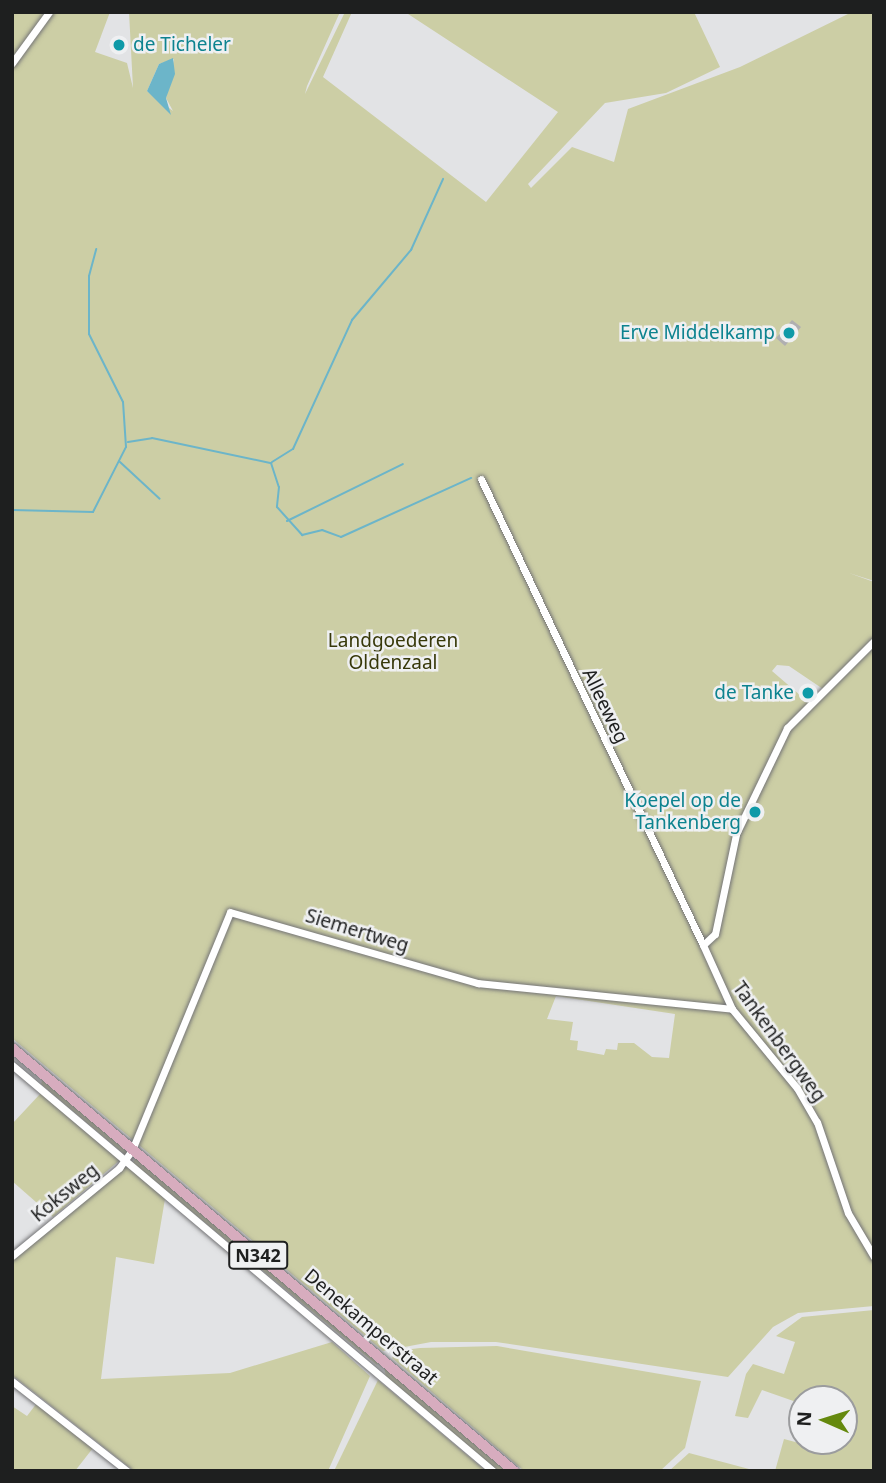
<!DOCTYPE html>
<html>
<head>
<meta charset="utf-8">
<style>
  body { margin:0 }
  #map { position:relative; width:886px; height:1483px; overflow:hidden; background:#e2e3e5; font-family:"Noto Sans",sans-serif }
  div>[style] { position:absolute }
  .green>* { inset:0; background:#cccea5 }
  .water>* { inset:0; background:#6cb5c9 }
  .stream>* { height:2px; margin:-1px; padding:0 1px; transform-origin:1px; border-radius:1px; background:#6cb5c9 }
  .building>* { inset:0; background:#b0afb1 }
  .roads { filter:drop-shadow(0 0 2px #747476) drop-shadow(0 0 2px #747476) }
  .minor>* { height:7px; margin:-3.5px; padding:0 3.5px; transform-origin:3.5px; border-radius:3.5px; background:#fff }
  .primary>* { height:10px; margin:-5px; padding:0 5px; transform-origin:5px; border-radius:5px; background:#d7acbe }
  .dots>* { width:19px; height:19px; translate:-50% -50%; box-sizing:border-box; border:4px solid #eff0f2; border-radius:50% }
  span { translate:-50% -50%; white-space:nowrap; text-align:center; line-height:1.15; -webkit-text-stroke:5px #eff0f2; paint-order:stroke }
  .shield-label span { padding:2px 5px; background:#eff0f2; border:2px solid; border-radius:5px; -webkit-text-stroke-width:0 }
  .shield-label { font-size:18px; color:#1e1f1f; font-weight:700 }
  .culture-label { font-size:19px; color:#0d838f }
  .left { translate:0 -50%; text-align:left }
  .right { translate:-100% -50%; text-align:right }
  .park-label { font-size:19px; color:#373809 }
  .street-label { font-size:19px; color:#1e1f1f }
  .frame { position:absolute; inset:0; border:14px solid #1e1f1f; pointer-events:none }
  .north { position:absolute; left:788px; top:1385px; width:70px; height:70px; box-sizing:border-box; background:#eff0f2; border:2px solid #9b9c9e; border-radius:50%; rotate:273deg; font-size:19px; font-weight:700; line-height:28px; text-align:center; color:#1e1f1f }
  .north::after { content:''; display:block; margin:auto; width:24px; height:32px; background:#65890e; clip-path:polygon(50% 0,100% 100%,50% 72%,0 100%) }
</style>
</head>
<body>
<div id="map">
  <div class="green">
    <i style="clip-path:polygon(evenodd,12px 12px,110px 12px,95px 52px,127px 63px,133px 88px,129px 12px,340px 12px,307px 86px,305px 94px,345px 12px,352px 12px,323px 77px,486px 202px,558px 112px,405px 12px,694px 12px,720px 67px,666px 93px,605px 103px,528px 184px,531px 188px,572px 147px,614px 162px,628px 109px,740px 67px,852px 12px,874px 12px,874px 581px,849px 573px,874px 582px,874px 1306px,798px 1313px,773px 1327px,728px 1377px,496px 1342px,431px 1342px,383px 1351px,12px 1038px,12px 12px,174px 59px,166px 98px,173px 111px,147px 91px,159px 64px,174px 59px,12px 12px,777px 665px,789px 666px,823px 689px,808px 702px,772px 671px,777px 665px,12px 12px,556px 996px,675px 1014px,669px 1058px,652px 1057px,634px 1043px,618px 1043px,617px 1050px,606px 1049px,604px 1055px,577px 1050px,578px 1041px,570px 1040px,573px 1022px,547px 1019px,556px 996px)"></i>
    <i style="clip-path:polygon(43px 1079px,128px 1150px,125px 1155px,41px 1084px)"></i>
    <i style="clip-path:polygon(41px 1093px,120px 1160px,53px 1217px,12px 1181px,12px 1124px)"></i>
    <i style="clip-path:polygon(136px 1157px,378px 1363px,377px 1365px,133px 1163px)"></i>
    <i style="clip-path:polygon(127px 1165px,165px 1199px,154px 1264px,116px 1257px,101px 1379px,230px 1373px,332px 1342px,370px 1376px,328px 1471px,134px 1471px,12px 1375px,12px 1260px)"></i>
    <i style="clip-path:polygon(874px 1310px,874px 1471px,775px 1471px,784px 1439px,799px 1443px,802px 1435px,802px 1441px,844px 1441px,844px 1399px,802px 1399px,802px 1404px,762px 1390px,748px 1418px,735px 1416px,746px 1374px,753px 1364px,784px 1374px,795px 1342px,776px 1336px,802px 1317px)"></i>
    <i style="clip-path:polygon(497px 1346px,701px 1381px,685px 1448px,660px 1471px,524px 1471px,392px 1358px,396px 1351px,420px 1348px)"></i>
    <i style="clip-path:polygon(384px 1366px,512px 1471px,497px 1471px,386px 1377px)"></i>
    <i style="clip-path:polygon(378px 1380px,416px 1412px,486px 1471px,334px 1471px)"></i>
    <i style="clip-path:polygon(37px 1403px,93px 1448px,75px 1471px,12px 1471px,12px 1406px,27px 1416px)"></i>
    <i style="clip-path:polygon(689px 1453px,749px 1469px,669px 1471px)"></i>
  </div>
  <div class="water">
    <i style="clip-path:polygon(173px 58px,175px 74px,166px 98px,171px 115px,147px 91px,159px 64px)"></i>
  </div>
  <div class="stream">
    <i style="left:128px;top:442px;width:24px;rotate:-9deg"></i>
    <i style="left:152px;top:438px;width:122px;rotate:11.9deg"></i>
    <i style="left:271px;top:463px;width:25px;rotate:72deg"></i>
    <i style="left:279px;top:487px;width:20px;rotate:96deg"></i>
    <i style="left:277px;top:507px;width:38px;rotate:48deg"></i>
    <i style="left:302px;top:535px;width:21px;rotate:-14deg"></i>
    <i style="left:322px;top:530px;width:20px;rotate:20deg"></i>
    <i style="left:341px;top:537px;width:143px;rotate:-24.4deg"></i>
    <i style="left:120px;top:462px;width:54px;rotate:42.8deg"></i>
    <i style="left:272px;top:462px;width:25px;rotate:-32deg"></i>
    <i style="left:293px;top:449px;width:142px;rotate:-65.4deg"></i>
    <i style="left:352px;top:320px;width:92px;rotate:-49.9deg"></i>
    <i style="left:411px;top:250px;width:78px;rotate:-65.7deg"></i>
    <i style="left:12px;top:510px;width:81px;rotate:1.4deg"></i>
    <i style="left:93px;top:512px;width:73px;rotate:-63.1deg"></i>
    <i style="left:126px;top:447px;width:45px;rotate:-93.8deg"></i>
    <i style="left:123px;top:402px;width:76px;rotate:-116.6deg"></i>
    <i style="left:89px;top:334px;width:58px;rotate:-90deg"></i>
    <i style="left:89px;top:276px;width:28px;rotate:-75deg"></i>
    <i style="left:287px;top:521px;width:129px;rotate:-26.2deg"></i>
  </div>
  <div class="building">
    <i style="clip-path:polygon(792px 320px,801px 327px,785px 346px,776px 338px)"></i>
  </div>
  <div class="roads">
    <div class="minor">
      <i style="left:12px;top:63px;width:63px;rotate:-54deg"></i>
      <i style="left:481px;top:479px;width:516px;rotate:64.53deg"></i>
      <i style="left:703px;top:945px;width:70px;rotate:65.6deg"></i>
      <i style="left:732px;top:1009px;width:102px;rotate:50.6deg"></i>
      <i style="left:797px;top:1088px;width:39px;rotate:60deg"></i>
      <i style="left:817px;top:1122px;width:96px;rotate:71.2deg"></i>
      <i style="left:848px;top:1213px;width:51px;rotate:59.4deg"></i>
      <i style="left:703px;top:945px;width:16px;rotate:-43deg"></i>
      <i style="left:715px;top:934px;width:102px;rotate:-78.1deg"></i>
      <i style="left:736px;top:834px;width:118px;rotate:-64.3deg"></i>
      <i style="left:787px;top:728px;width:123px;rotate:-45deg"></i>
      <i style="left:12px;top:1065px;width:629px;rotate:40.17deg"></i>
      <i style="left:12px;top:1256px;width:139px;rotate:-39.4deg"></i>
      <i style="left:119px;top:1168px;width:22px;rotate:-54deg"></i>
      <i style="left:132px;top:1150px;width:257px;rotate:-67.6deg"></i>
      <i style="left:230px;top:912px;width:258px;rotate:16deg"></i>
      <i style="left:478px;top:983px;width:255px;rotate:5.8deg"></i>
      <i style="left:12px;top:1381px;width:146px;rotate:38deg"></i>
    </div>
    <div class="primary">
      <i style="left:12px;top:1048px;width:656px;rotate:40.12deg"></i>
    </div>
  </div>
  <div class="dots">
    <i style="left:119px;top:45px;background:#0f9aa8"></i>
    <i style="left:789px;top:333px;background:#0f9aa8"></i>
    <i style="left:808px;top:693px;background:#0f9aa8"></i>
    <i style="left:755px;top:812px;background:#0f9aa8"></i>
  </div>
  <div class="shield-label">
    <span style="left:258px;top:1255px">N342</span>
  </div>
  <div class="culture-label">
    <span class="left" style="left:133px;top:45px">de Ticheler</span>
    <span class="right" style="left:775px;top:333px">Erve Middelkamp</span>
    <span class="right" style="left:794px;top:693px">de Tanke</span>
    <span class="right" style="left:741px;top:812px">Koepel op de<br>Tankenberg</span>
  </div>
  <div class="park-label">
    <span style="left:393px;top:652px">Landgoederen<br>Oldenzaal</span>
  </div>
  <div class="street-label">
    <span style="left:605px;top:706px;rotate:64deg">Alleeweg</span>
    <span style="left:357px;top:931px;rotate:17deg">Siemertweg</span>
    <span style="left:779px;top:1042px;rotate:54deg">Tankenbergweg</span>
    <span style="left:65px;top:1193px;rotate:-39deg">Koksweg</span>
    <span style="left:371px;top:1327px;rotate:40deg">Denekamperstraat</span>
  </div>
  <div class="frame"></div>
  <div class="north">N</div>
</div>
</body>
</html>
